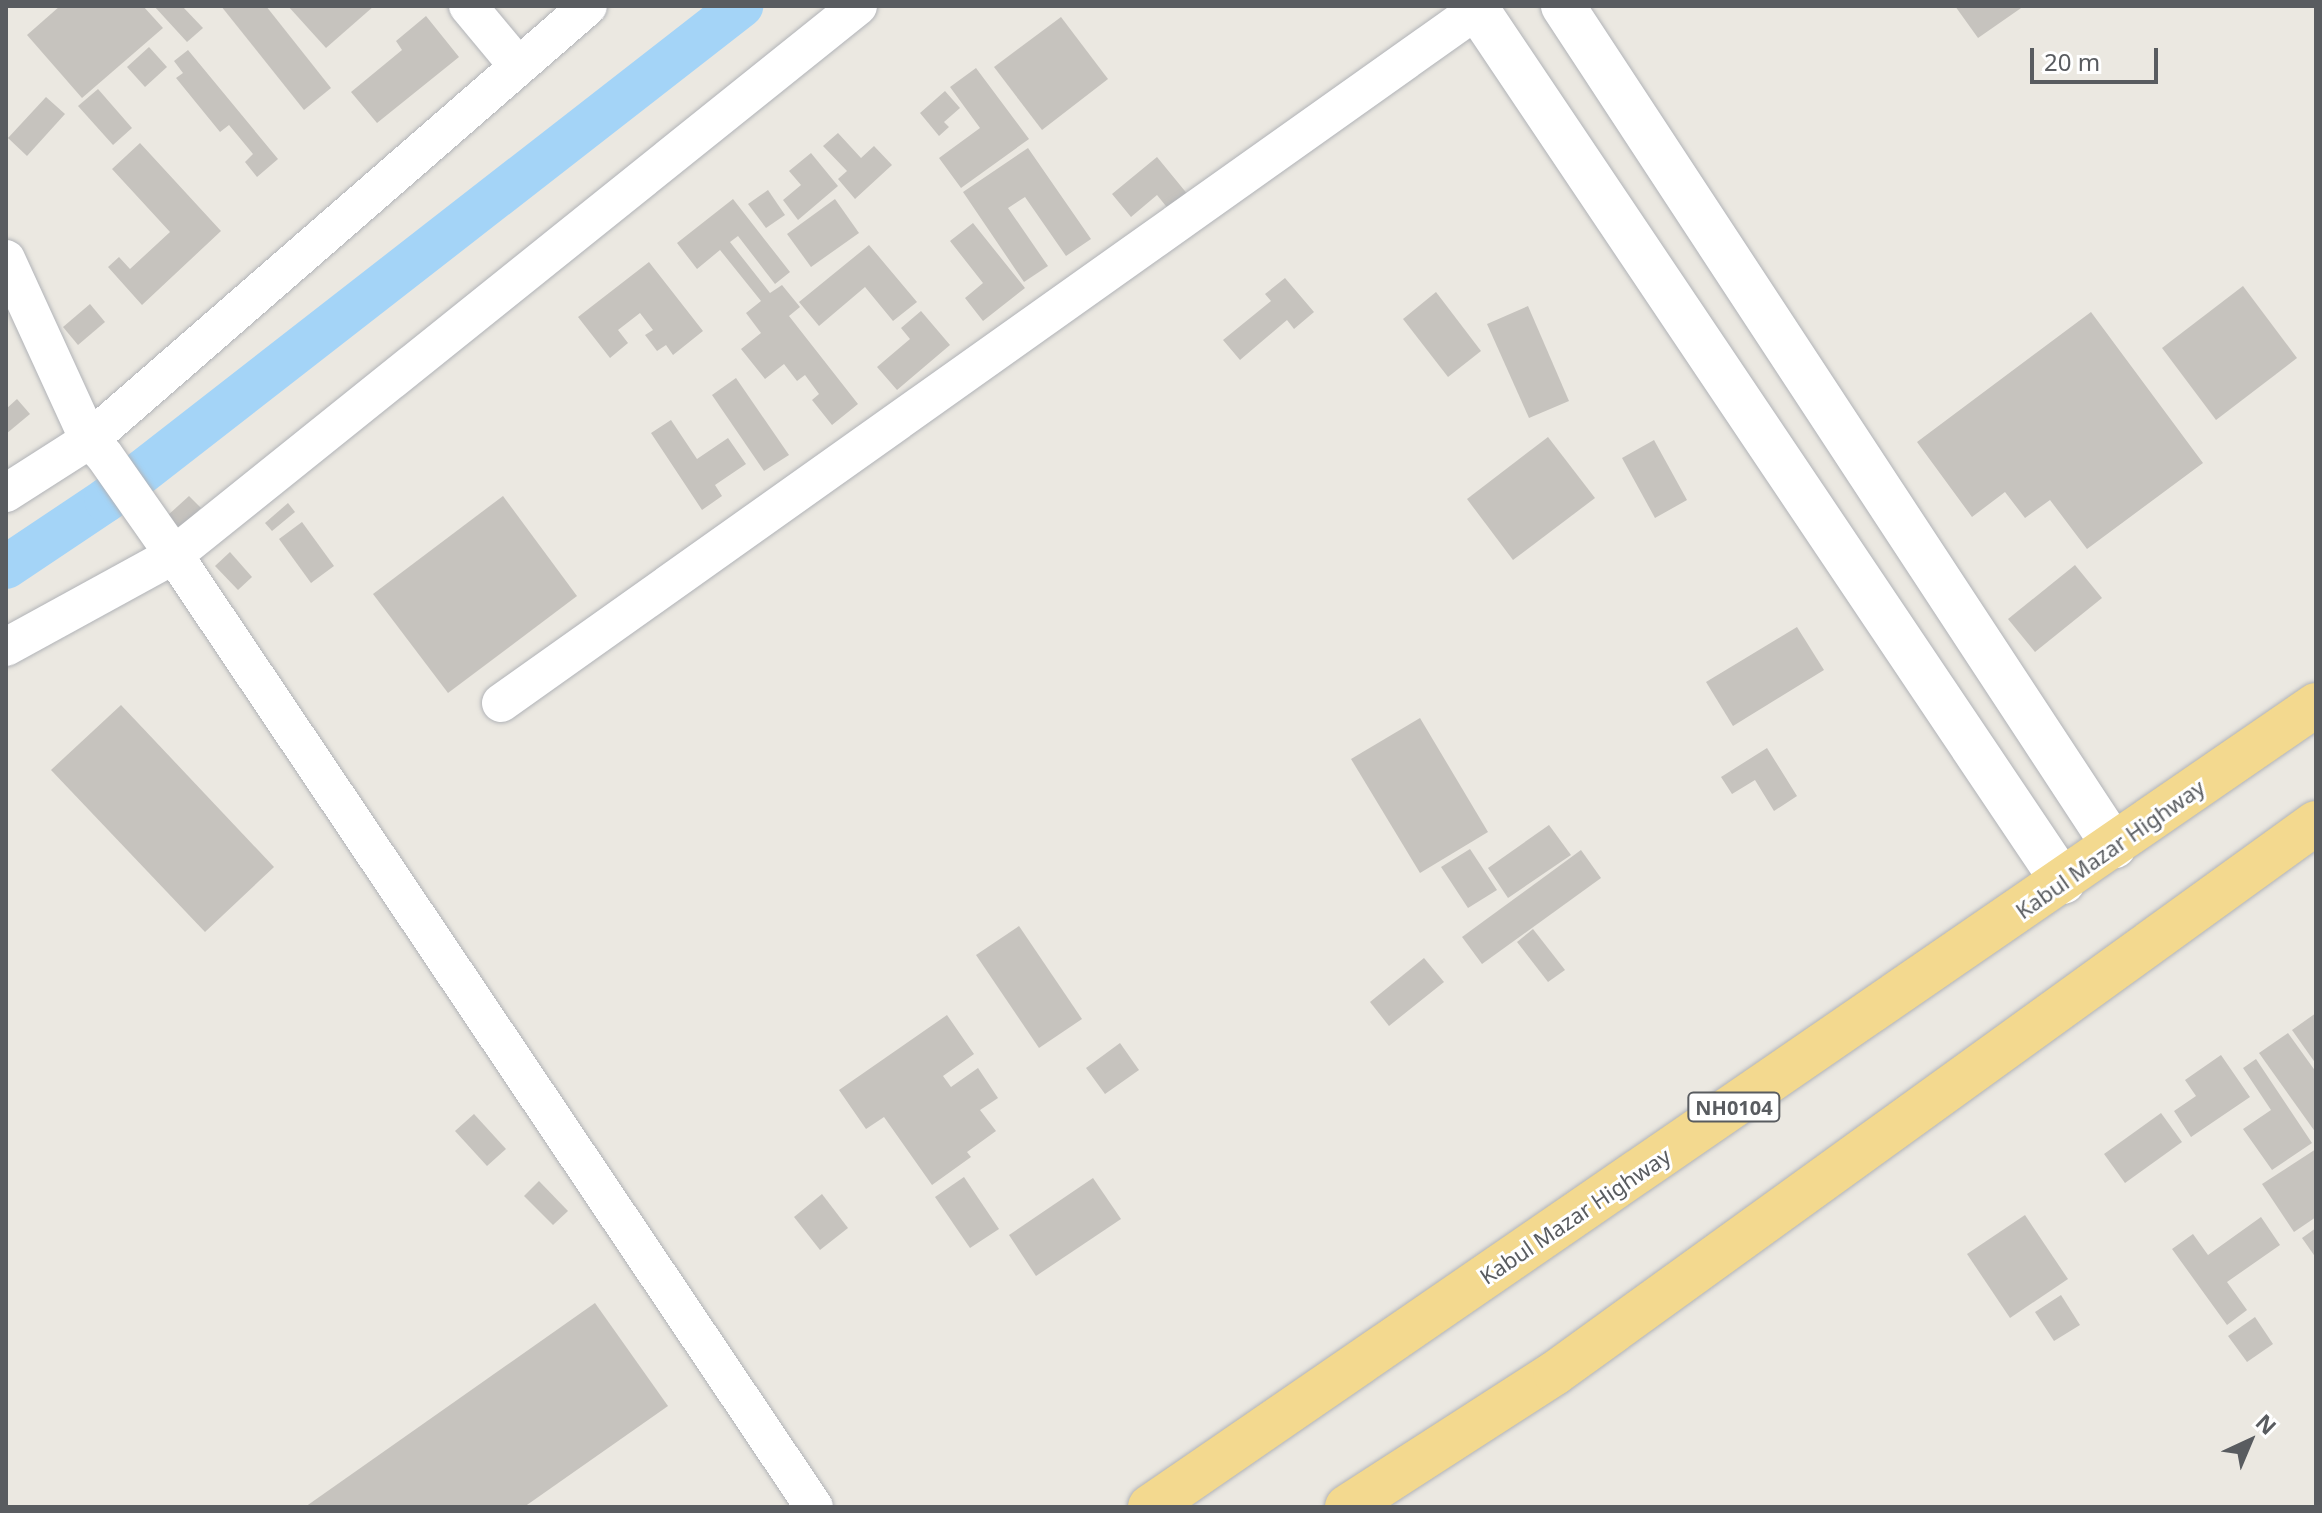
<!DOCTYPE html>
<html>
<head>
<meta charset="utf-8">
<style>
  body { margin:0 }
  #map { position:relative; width:2322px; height:1513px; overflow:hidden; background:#ebe8e1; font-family:"Noto Sans",sans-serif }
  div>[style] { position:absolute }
  .canal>* { height:44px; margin:-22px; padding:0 22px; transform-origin:22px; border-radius:22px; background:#a4d4f7 }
  .building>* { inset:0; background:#c6c3be }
  .roads { filter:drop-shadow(0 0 2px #b1b3b7) drop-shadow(0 0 2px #b1b3b7) }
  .street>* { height:38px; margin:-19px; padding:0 19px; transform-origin:19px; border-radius:19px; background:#fff }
  .secondary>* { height:44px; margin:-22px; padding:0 22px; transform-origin:22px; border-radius:22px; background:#fff }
  .highway>* { height:44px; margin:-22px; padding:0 22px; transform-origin:22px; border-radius:22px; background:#f3d98f }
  span { translate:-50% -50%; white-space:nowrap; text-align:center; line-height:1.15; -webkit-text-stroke:6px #fff; paint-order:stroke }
  .shield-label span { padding:2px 6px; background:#fff; border:2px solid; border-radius:6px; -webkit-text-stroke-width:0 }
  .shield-label { font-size:20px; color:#595c60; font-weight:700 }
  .street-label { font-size:22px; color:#595c60 }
  .frame { position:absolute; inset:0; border:8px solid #595c60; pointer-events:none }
  .north { position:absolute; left:2210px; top:1401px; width:80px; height:80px; -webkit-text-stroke:6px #fff; paint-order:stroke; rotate:44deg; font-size:22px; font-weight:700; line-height:32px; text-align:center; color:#595c60 }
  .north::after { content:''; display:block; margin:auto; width:28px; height:36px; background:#595c60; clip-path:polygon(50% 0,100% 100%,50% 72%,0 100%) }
  .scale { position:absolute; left:2030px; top:48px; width:128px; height:36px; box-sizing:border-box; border:4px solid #595c60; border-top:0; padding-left:10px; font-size:24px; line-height:28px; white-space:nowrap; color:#595c60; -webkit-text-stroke:6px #fff; paint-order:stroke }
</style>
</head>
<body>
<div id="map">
  <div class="canal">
    <i style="left:6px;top:567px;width:120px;rotate:-33.8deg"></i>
    <i style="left:106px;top:500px;width:805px;rotate:-37.88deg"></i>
  </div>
  <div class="building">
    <i style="clip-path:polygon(60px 6px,143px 6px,163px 28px,82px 98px,27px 35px)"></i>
    <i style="clip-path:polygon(154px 6px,182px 6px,203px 28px,187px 42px)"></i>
    <i style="clip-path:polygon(221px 6px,266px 6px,331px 88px,304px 110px)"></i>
    <i style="clip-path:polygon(288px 6px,374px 6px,326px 48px)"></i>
    <i style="clip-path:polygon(1955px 6px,2024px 6px,1978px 38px)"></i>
    <i style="clip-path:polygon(426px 16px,459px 57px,377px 123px,351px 92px,402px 50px,396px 41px)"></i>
    <i style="clip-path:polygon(1061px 17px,1108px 79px,1042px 130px,994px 67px)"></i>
    <i style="clip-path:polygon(149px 47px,167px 67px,145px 87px,127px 67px)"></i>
    <i style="clip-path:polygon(188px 50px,278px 159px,257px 177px,245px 162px,253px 154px,229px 125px,220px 132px,176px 78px,183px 73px,174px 61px)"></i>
    <i style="clip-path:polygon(976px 68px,1029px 139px,961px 188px,939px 158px,980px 128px,950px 87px)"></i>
    <i style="clip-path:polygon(98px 89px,132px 128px,113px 145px,78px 106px)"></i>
    <i style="clip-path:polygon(945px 91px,960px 108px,944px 122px,949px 127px,939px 136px,920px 113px)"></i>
    <i style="clip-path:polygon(46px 97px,65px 114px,27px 156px,8px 138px)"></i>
    <i style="clip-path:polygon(838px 133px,861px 158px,874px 146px,892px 165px,855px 199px,838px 179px,847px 171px,823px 146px)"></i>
    <i style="clip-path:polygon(140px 143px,221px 231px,142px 305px,108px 267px,119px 257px,130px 269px,170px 232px,112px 169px)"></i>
    <i style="clip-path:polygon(1028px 148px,1091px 239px,1066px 256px,1025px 197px,1008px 208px,1048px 266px,1024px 282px,963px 192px)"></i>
    <i style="clip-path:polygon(811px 153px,838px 186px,798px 220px,783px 200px,801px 185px,789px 171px)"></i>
    <i style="clip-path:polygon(1157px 157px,1189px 196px,1170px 211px,1157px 195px,1131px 217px,1112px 194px)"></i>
    <i style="clip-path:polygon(768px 190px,785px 215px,766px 228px,748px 204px)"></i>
    <i style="clip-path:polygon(733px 199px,790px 272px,775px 284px,738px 236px,730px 242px,770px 293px,782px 285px,800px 307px,789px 316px,858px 404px,832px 425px,812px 400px,819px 394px,805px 375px,797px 381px,784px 364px,765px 379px,741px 349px,761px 333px,746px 313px,761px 301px,720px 250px,697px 269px,677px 243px)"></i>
    <i style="clip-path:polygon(835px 199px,859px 233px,811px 267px,787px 234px)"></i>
    <i style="clip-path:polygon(973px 223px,1025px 288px,983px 321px,965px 298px,983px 283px,950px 241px)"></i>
    <i style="clip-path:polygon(869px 245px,917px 302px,893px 321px,865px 287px,819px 326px,799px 302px)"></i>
    <i style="clip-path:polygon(649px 262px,703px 331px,673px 355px,666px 345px,657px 351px,645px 335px,653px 330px,640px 313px,618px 330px,628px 343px,610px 358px,578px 317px)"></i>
    <i style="clip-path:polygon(1285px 278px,1314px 312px,1294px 329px,1287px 320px,1240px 360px,1223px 340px,1271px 301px,1265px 294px)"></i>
    <i style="clip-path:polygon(2243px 286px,2297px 358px,2216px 420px,2162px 348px)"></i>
    <i style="clip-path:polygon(1436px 292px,1481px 351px,1448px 377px,1403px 319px)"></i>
    <i style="clip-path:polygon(90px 304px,105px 322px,78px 345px,63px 327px)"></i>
    <i style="clip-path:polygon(1528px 306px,1569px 401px,1529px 418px,1487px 324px)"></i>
    <i style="clip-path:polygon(921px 311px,950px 345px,897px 390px,877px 367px,910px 339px,901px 328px)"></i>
    <i style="clip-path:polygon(2091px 312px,2203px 463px,2087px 549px,2050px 500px,2025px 518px,2005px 492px,1972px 517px,1917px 442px)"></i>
    <i style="clip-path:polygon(736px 378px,789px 455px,764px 471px,712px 395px)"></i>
    <i style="clip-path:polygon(17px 399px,30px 414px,6px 434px,6px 409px)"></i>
    <i style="clip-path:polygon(671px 420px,697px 459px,728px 438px,746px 464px,715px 485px,722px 496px,702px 510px,651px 433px)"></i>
    <i style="clip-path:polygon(1548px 437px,1595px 498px,1513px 560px,1467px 499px)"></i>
    <i style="clip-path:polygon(1654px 440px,1687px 500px,1655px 518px,1622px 458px)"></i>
    <i style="clip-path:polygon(189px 496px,201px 508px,180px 528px,167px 516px)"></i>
    <i style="clip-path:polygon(503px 496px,577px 596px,448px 693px,373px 594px)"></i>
    <i style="clip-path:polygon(288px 503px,295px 512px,272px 531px,265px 523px)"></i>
    <i style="clip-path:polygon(302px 522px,334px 566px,311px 583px,279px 539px)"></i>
    <i style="clip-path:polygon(230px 552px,252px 577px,238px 590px,215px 566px)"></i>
    <i style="clip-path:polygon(2075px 565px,2102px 598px,2035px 652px,2008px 619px)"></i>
    <i style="clip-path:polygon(1797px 627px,1824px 670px,1733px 726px,1706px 682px)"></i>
    <i style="clip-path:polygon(121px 705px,274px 867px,205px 932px,51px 770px)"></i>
    <i style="clip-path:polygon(1420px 718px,1488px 832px,1420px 873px,1351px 759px)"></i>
    <i style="clip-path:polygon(1767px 748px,1797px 796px,1774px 811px,1755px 780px,1732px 794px,1721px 777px)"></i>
    <i style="clip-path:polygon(1549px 825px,1571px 855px,1508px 898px,1488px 868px)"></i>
    <i style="clip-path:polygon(1470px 849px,1497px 890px,1468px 908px,1441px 867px)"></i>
    <i style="clip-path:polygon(1581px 850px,1601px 878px,1482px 964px,1462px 937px)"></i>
    <i style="clip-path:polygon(1019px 926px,1082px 1019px,1039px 1048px,976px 955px)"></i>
    <i style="clip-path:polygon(1533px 929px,1565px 970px,1548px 982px,1517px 942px)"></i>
    <i style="clip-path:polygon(1424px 958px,1444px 982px,1389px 1026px,1370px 1002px)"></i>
    <i style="clip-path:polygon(2316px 1013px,2316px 1064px,2292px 1030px)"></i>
    <i style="clip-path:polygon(947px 1015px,974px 1054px,943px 1076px,951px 1087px,978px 1068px,998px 1098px,980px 1110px,996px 1131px,967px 1152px,971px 1157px,932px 1185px,884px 1117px,866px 1129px,839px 1090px)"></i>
    <i style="clip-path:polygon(2288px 1033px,2316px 1072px,2316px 1133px,2259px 1053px)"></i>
    <i style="clip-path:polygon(1120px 1043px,1139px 1070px,1105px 1094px,1086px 1068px)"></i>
    <i style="clip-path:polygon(2221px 1055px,2250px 1097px,2191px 1137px,2174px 1111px,2196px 1096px,2185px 1080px)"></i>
    <i style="clip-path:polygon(2256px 1059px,2312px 1143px,2272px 1170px,2243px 1129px,2271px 1110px,2243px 1068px)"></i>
    <i style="clip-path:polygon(2161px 1113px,2182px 1142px,2125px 1183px,2104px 1154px)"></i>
    <i style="clip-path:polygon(474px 1114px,506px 1149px,487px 1166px,455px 1131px)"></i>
    <i style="clip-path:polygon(2316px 1149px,2316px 1217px,2294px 1232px,2262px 1184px)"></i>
    <i style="clip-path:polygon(964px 1177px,999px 1229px,970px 1248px,935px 1197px)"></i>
    <i style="clip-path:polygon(1093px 1178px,1121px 1219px,1036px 1276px,1009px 1235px)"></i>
    <i style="clip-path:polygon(539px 1181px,568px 1211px,553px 1225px,524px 1196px)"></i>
    <i style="clip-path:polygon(822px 1194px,848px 1228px,820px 1250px,794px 1217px)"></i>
    <i style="clip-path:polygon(2025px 1215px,2068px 1279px,2010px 1318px,1967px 1254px)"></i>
    <i style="clip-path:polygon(2261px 1217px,2280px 1245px,2227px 1282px,2247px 1310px,2227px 1325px,2172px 1249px,2193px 1234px,2208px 1255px)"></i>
    <i style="clip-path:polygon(2316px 1228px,2316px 1258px,2302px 1238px)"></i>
    <i style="clip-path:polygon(2061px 1295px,2080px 1325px,2054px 1341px,2035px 1312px)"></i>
    <i style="clip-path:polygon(595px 1303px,668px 1406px,524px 1507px,305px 1507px)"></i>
    <i style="clip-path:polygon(2255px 1317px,2273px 1344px,2247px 1362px,2228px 1336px)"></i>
  </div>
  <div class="roads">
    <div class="street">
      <i style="left:468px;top:6px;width:78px;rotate:50.2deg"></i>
      <i style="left:6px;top:259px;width:199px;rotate:65.4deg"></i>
      <i style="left:89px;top:440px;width:21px;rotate:45deg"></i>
      <i style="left:104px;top:455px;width:122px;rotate:55deg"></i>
      <i style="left:174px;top:555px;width:1147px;rotate:56.09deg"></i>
      <i style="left:6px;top:493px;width:98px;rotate:-32.6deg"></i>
      <i style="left:89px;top:440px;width:661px;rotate:-41.01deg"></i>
      <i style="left:6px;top:647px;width:192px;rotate:-28.7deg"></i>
      <i style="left:174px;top:555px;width:877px;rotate:-38.75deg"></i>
      <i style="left:501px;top:703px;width:1197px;rotate:-35.38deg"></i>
    </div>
    <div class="secondary">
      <i style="left:1475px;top:6px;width:1055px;rotate:56.13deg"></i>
      <i style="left:1563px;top:6px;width:1005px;rotate:56.74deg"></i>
    </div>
    <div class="highway">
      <i style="left:1150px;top:1507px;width:1415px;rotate:-34.52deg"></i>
      <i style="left:1347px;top:1507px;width:247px;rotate:-32.8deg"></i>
      <i style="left:1555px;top:1373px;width:939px;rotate:-35.86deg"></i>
    </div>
  </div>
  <div class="shield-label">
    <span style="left:1734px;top:1107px">NH0104</span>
  </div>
  <div class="street-label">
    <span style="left:2110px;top:849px;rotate:-35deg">Kabul Mazar Highway</span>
    <span style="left:1575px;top:1216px;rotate:-34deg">Kabul Mazar Highway</span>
  </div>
  <div class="frame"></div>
  <div class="north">N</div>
  <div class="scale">20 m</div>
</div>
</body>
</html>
